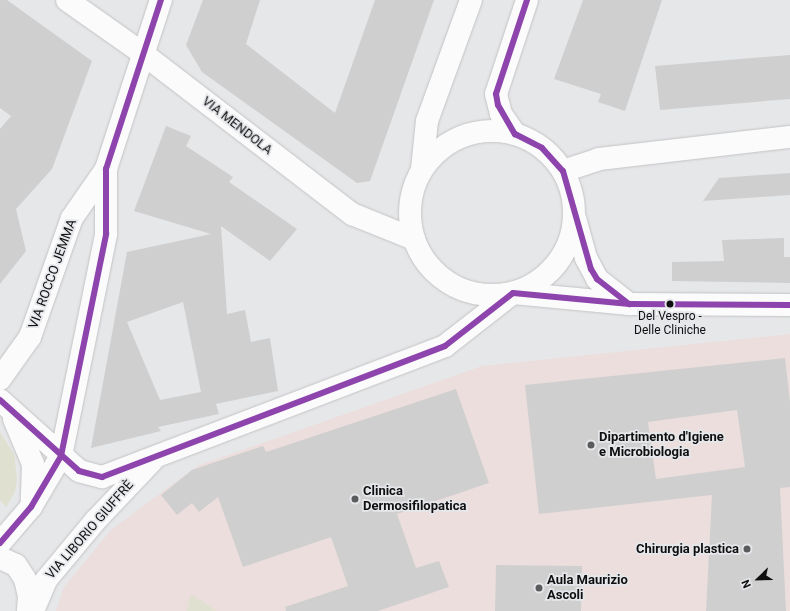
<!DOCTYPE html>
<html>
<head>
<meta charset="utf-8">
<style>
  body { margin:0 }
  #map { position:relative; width:790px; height:611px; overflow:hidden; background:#e6e7e9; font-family:Roboto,sans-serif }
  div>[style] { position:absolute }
  .medical>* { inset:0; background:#ecdedd }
  .green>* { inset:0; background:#dfe0cf }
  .building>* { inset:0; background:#cfcfd0 }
  .roads { filter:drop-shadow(0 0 1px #c3c3c4) drop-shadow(0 0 1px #c3c3c4) }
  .minor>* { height:22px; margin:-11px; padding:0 11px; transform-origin:11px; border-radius:11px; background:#fbfbfc }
  .minor>.ring { margin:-11px; padding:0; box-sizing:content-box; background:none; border:22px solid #fbfbfc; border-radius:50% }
  .bus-1>* { height:6px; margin:-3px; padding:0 3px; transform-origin:3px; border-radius:3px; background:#8e44ad }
  .dots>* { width:11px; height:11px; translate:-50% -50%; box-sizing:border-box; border:2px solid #e5e7ea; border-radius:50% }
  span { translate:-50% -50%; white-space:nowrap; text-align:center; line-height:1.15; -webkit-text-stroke:3.5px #e5e7ea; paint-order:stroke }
  .bus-label { font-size:12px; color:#0f0f10 }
  .street-label { font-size:13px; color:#0f0f10 }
  .poi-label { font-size:13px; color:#0f0f10; font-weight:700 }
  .left { translate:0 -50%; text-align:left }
  .right { translate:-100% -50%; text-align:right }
  .north { position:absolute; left:738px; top:559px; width:40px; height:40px; -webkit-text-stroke:3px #e5e7ea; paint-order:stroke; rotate:247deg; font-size:11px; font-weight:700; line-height:16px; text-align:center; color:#0f0f10 }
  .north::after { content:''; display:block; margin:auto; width:14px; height:18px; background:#0f0f10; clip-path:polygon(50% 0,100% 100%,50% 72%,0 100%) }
</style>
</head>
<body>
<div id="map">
  <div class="medical">
    <i style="clip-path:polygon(790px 334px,790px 611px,56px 611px,64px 587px,111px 530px,197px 466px,482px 366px)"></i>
  </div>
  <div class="green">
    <i style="clip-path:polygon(0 432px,14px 454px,17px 479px,15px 492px,6px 507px,0 500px)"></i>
    <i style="clip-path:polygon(191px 594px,217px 611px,187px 611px)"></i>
  </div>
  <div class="building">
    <i style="clip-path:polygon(0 0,7px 0,92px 61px,52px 169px,16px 209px,26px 251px,0 284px,0 129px,11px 116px,0 108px)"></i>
    <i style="clip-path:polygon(203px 0,260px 0,246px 44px,335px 113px,375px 0,434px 0,370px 181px,357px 183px,202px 72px,186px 45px)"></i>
    <i style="clip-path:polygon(583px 0,662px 0,625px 111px,598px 102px,601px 94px,554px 79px)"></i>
    <i style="clip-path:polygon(790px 55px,790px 99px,660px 110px,655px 66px)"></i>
    <i style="clip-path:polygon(evenodd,166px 126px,191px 136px,186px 146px,233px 177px,229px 182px,297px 229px,270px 261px,221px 226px,227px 314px,245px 310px,251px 342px,270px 338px,278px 391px,216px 404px,219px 414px,158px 427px,161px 431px,91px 448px,127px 252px,211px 234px,134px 211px,166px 126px,183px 302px,201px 392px,160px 400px,127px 322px,183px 302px)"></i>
    <i style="clip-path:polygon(790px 173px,790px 195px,703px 201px,719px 178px)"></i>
    <i style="clip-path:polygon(784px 238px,784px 257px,790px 257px,790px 283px,672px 281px,672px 262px,724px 261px,722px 240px)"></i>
    <i style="clip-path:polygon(evenodd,785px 358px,790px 402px,790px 487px,780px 488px,786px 611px,706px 611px,712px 495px,539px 514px,525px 385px,785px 358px,737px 410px,745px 467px,656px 479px,648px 422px,737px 410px)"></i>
    <i style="clip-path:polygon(456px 389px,489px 483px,397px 514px,416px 568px,439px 561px,449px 587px,378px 611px,286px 611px,285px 607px,348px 586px,331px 537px,243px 567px,218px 497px,199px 512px,192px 503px,177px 515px,161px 495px,192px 470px,263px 446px,266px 452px)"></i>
    <i style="clip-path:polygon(496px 565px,582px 566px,581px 611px,495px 611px)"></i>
  </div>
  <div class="roads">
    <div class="minor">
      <i style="left:67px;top:0;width:92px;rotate:35.2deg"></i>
      <i style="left:142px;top:53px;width:265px;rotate:37.5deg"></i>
      <i style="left:352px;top:214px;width:67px;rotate:22deg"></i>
      <i class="ring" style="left:410px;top:131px;width:142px;height:142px"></i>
      <i style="left:515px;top:134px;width:24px;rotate:-125deg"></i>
      <i style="left:501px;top:114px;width:21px;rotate:-104deg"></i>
      <i style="left:496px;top:94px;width:99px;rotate:-71.7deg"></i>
      <i style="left:422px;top:169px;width:48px;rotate:-84.1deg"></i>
      <i style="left:427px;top:121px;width:129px;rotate:-70deg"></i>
      <i style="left:563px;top:171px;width:38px;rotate:-18deg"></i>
      <i style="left:599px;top:159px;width:192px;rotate:-6.6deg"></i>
      <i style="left:575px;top:218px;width:41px;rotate:74.6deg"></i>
      <i style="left:586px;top:258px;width:24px;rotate:62deg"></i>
      <i style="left:597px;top:279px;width:41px;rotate:38deg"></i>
      <i style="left:0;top:379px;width:52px;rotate:-54.5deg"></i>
      <i style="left:30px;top:337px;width:126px;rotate:-70.6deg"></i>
      <i style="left:72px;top:218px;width:60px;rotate:-55.2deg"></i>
      <i style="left:106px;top:169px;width:178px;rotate:-72deg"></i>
      <i style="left:0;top:400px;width:106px;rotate:41.9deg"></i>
      <i style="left:79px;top:471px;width:24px;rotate:15deg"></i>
      <i style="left:102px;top:477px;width:367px;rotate:-20.9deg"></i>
      <i style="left:445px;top:346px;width:86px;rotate:-37.9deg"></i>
      <i style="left:513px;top:293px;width:117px;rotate:5.4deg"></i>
      <i style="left:629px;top:304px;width:161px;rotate:0.4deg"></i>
      <i style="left:14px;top:419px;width:49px;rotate:67.1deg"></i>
      <i style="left:33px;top:464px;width:38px;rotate:92deg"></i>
      <i style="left:0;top:543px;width:48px;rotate:-49.3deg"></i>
      <i style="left:31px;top:507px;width:59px;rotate:-59.5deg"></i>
      <i style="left:61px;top:456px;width:227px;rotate:-78.5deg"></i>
      <i style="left:106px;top:234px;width:65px;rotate:-90deg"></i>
      <i style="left:0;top:558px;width:17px;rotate:24deg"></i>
      <i style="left:16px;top:565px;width:17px;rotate:57deg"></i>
      <i style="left:25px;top:579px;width:17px;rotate:77deg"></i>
      <i style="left:29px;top:596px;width:15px;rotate:94deg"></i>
      <i style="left:33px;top:611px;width:34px;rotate:-67deg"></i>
      <i style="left:46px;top:580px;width:78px;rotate:-50.2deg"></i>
      <i style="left:96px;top:520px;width:81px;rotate:-46.5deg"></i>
    </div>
  </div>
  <div class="bus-1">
    <i style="left:527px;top:0;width:99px;rotate:108.3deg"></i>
    <i style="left:496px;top:94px;width:11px;rotate:80deg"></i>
    <i style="left:498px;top:105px;width:34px;rotate:60deg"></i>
    <i style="left:515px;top:134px;width:30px;rotate:27deg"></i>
    <i style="left:542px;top:148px;width:31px;rotate:48deg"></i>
    <i style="left:563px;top:171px;width:102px;rotate:74.1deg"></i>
    <i style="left:591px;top:269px;width:12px;rotate:59deg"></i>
    <i style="left:597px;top:279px;width:41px;rotate:38deg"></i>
    <i style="left:0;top:400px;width:106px;rotate:41.9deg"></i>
    <i style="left:79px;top:471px;width:24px;rotate:15deg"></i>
    <i style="left:102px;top:477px;width:367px;rotate:-20.9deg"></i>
    <i style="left:445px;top:346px;width:86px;rotate:-37.9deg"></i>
    <i style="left:513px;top:293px;width:117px;rotate:5.4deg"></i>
    <i style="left:629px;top:304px;width:161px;rotate:0.4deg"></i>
    <i style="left:0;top:543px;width:48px;rotate:-49.3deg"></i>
    <i style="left:31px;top:507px;width:59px;rotate:-59.5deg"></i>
    <i style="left:61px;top:456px;width:227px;rotate:-78.5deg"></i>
    <i style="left:106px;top:234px;width:65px;rotate:-90deg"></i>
    <i style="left:106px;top:169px;width:178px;rotate:-72deg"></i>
  </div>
  <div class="dots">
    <i style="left:670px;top:304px;background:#0f0f10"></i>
    <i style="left:591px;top:445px;background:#5a5b5c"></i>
    <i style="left:355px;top:499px;background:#5a5b5c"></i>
    <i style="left:747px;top:549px;background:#5a5b5c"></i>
    <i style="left:539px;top:588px;background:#5a5b5c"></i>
  </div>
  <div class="bus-label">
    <span style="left:670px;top:324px">Del Vespro -<br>Delle Cliniche</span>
  </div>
  <div class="street-label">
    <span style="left:237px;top:126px;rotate:38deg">VIA MENDOLA</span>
    <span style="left:53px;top:274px;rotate:-70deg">VIA ROCCO JEMMA</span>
    <span style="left:90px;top:530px;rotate:-49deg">VIA LIBORIO GIUFFRÈ</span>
  </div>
  <div class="poi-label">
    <span class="left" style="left:599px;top:445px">Dipartimento d'Igiene<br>e Microbiologia</span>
    <span class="left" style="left:363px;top:499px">Clinica<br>Dermosifilopatica</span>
    <span class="right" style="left:739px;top:549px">Chirurgia plastica</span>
    <span class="left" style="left:547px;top:588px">Aula Maurizio<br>Ascoli</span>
  </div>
  <div class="north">N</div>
</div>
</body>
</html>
